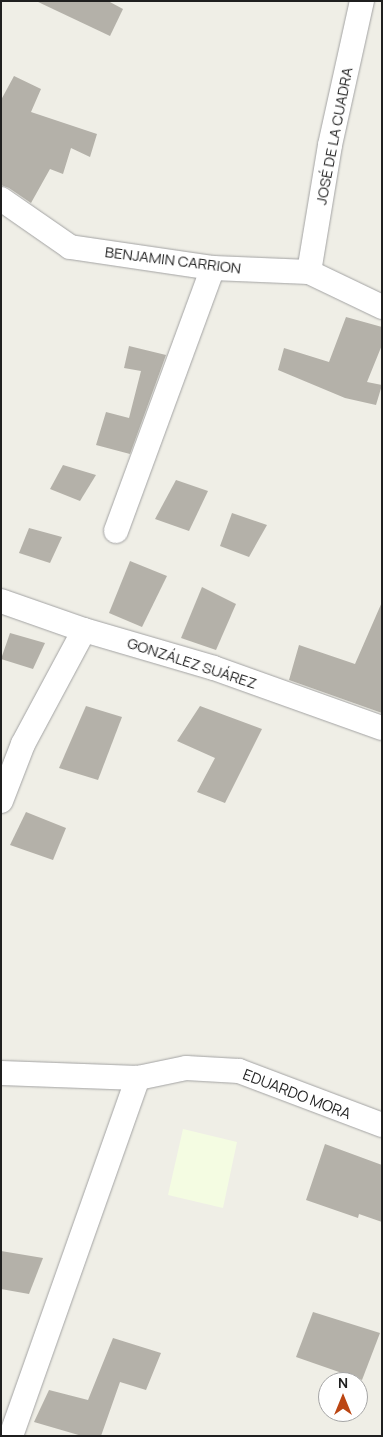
<!DOCTYPE html>
<html>
<head>
<meta charset="utf-8">
<style>
  body { margin:0 }
  #map { position:relative; width:383px; height:1437px; overflow:hidden; background:#efeee6; font-family:Manrope,sans-serif }
  div>[style] { position:absolute }
  .education>* { inset:0; background:#f4fce2 }
  .building>* { inset:0; background:#b4b1a9 }
  .roads { filter:drop-shadow(0 0 1px #a3a3a3) drop-shadow(0 0 1px #a3a3a3) }
  .minor>* { height:24px; margin:-12px; padding:0 12px; transform-origin:12px; border-radius:12px; background:#fff }
  span { translate:-50% -50%; white-space:nowrap; text-align:center; line-height:1.15; -webkit-text-stroke:4px #fff; paint-order:stroke }
  .street-label { font-size:15px; color:#1f1f1f }
  .frame { position:absolute; inset:0; border:2px solid #1f1f1f; pointer-events:none }
  .north { position:absolute; left:318px; top:1372px; width:50px; height:50px; box-sizing:border-box; background:#fff; border:1px solid #a5a5a5; border-radius:50%; rotate:0deg; font-size:14px; font-weight:700; line-height:20px; text-align:center; color:#1f1f1f }
  .north::after { content:''; display:block; margin:auto; width:18px; height:22px; background:#bb4613; clip-path:polygon(50% 0,100% 100%,50% 72%,0 100%) }
</style>
</head>
<body>
<div id="map">
  <div class="education">
    <i style="clip-path:polygon(183px 1129px,237px 1142px,223px 1208px,168px 1195px)"></i>
  </div>
  <div class="building">
    <i style="clip-path:polygon(36px 1px,108px 1px,123px 9px,110px 36px)"></i>
    <i style="clip-path:polygon(14px 76px,41px 89px,31px 112px,97px 134px,90px 157px,71px 148px,63px 174px,50px 169px,31px 203px,9px 188px,1px 185px,1px 100px)"></i>
    <i style="clip-path:polygon(346px 317px,382px 327px,382px 345px,367px 382px,382px 385px,376px 405px,345px 398px,278px 370px,284px 348px,329px 362px)"></i>
    <i style="clip-path:polygon(129px 346px,166px 355px,130px 454px,96px 445px,106px 412px,129px 418px,141px 371px,124px 368px)"></i>
    <i style="clip-path:polygon(63px 465px,96px 475px,80px 501px,50px 489px)"></i>
    <i style="clip-path:polygon(176px 480px,208px 491px,189px 531px,155px 519px)"></i>
    <i style="clip-path:polygon(232px 513px,267px 525px,249px 557px,220px 546px)"></i>
    <i style="clip-path:polygon(29px 528px,62px 537px,50px 563px,19px 553px)"></i>
    <i style="clip-path:polygon(130px 561px,167px 576px,142px 627px,109px 613px)"></i>
    <i style="clip-path:polygon(202px 587px,236px 604px,216px 650px,181px 638px)"></i>
    <i style="clip-path:polygon(382px 602px,382px 713px,289px 680px,299px 645px,355px 664px)"></i>
    <i style="clip-path:polygon(10px 633px,45px 643px,33px 669px,1px 659px)"></i>
    <i style="clip-path:polygon(86px 706px,122px 717px,98px 780px,59px 768px)"></i>
    <i style="clip-path:polygon(200px 706px,262px 729px,225px 803px,197px 792px,215px 758px,177px 741px)"></i>
    <i style="clip-path:polygon(26px 812px,66px 828px,53px 860px,10px 845px)"></i>
    <i style="clip-path:polygon(325px 1144px,382px 1165px,382px 1222px,359px 1214px,358px 1218px,306px 1200px)"></i>
    <i style="clip-path:polygon(1px 1251px,43px 1258px,29px 1294px,1px 1289px)"></i>
    <i style="clip-path:polygon(313px 1312px,380px 1333px,362px 1380px,296px 1357px)"></i>
    <i style="clip-path:polygon(113px 1338px,161px 1353px,146px 1390px,120px 1382px,101px 1436px,82px 1436px,34px 1422px,49px 1390px,88px 1400px)"></i>
  </div>
  <div class="roads">
    <div class="minor">
      <i style="left:1px;top:199px;width:84px;rotate:34.8deg"></i>
      <i style="left:70px;top:247px;width:145px;rotate:8.4deg"></i>
      <i style="left:213px;top:268px;width:96px;rotate:2.4deg"></i>
      <i style="left:309px;top:272px;width:81px;rotate:25.6deg"></i>
      <i style="left:309px;top:272px;width:129px;rotate:-80.6deg"></i>
      <i style="left:330px;top:145px;width:148px;rotate:-77.5deg"></i>
      <i style="left:116px;top:531px;width:280px;rotate:-69.8deg"></i>
      <i style="left:1px;top:601px;width:88px;rotate:19.3deg"></i>
      <i style="left:84px;top:630px;width:135px;rotate:16.3deg"></i>
      <i style="left:214px;top:668px;width:178px;rotate:19.7deg"></i>
      <i style="left:1px;top:801px;width:61px;rotate:-68.9deg"></i>
      <i style="left:23px;top:744px;width:129px;rotate:-61.8deg"></i>
      <i style="left:1px;top:1073px;width:137px;rotate:2.1deg"></i>
      <i style="left:138px;top:1078px;width:49px;rotate:-11.8deg"></i>
      <i style="left:186px;top:1068px;width:53px;rotate:3.2deg"></i>
      <i style="left:239px;top:1071px;width:153px;rotate:20.7deg"></i>
      <i style="left:11px;top:1436px;width:380px;rotate:-70.5deg"></i>
    </div>
  </div>
  <div class="street-label">
    <span style="left:334px;top:136px;rotate:-79deg">JOSÉ DE LA CUADRA</span>
    <span style="left:173px;top:260px;rotate:7deg">BENJAMIN CARRION</span>
    <span style="left:192px;top:663px;rotate:18deg">GONZÁLEZ SUÁREZ</span>
    <span style="left:297px;top:1094px;rotate:21deg">EDUARDO MORA</span>
  </div>
  <div class="frame"></div>
  <div class="north">N</div>
</div>
</body>
</html>
